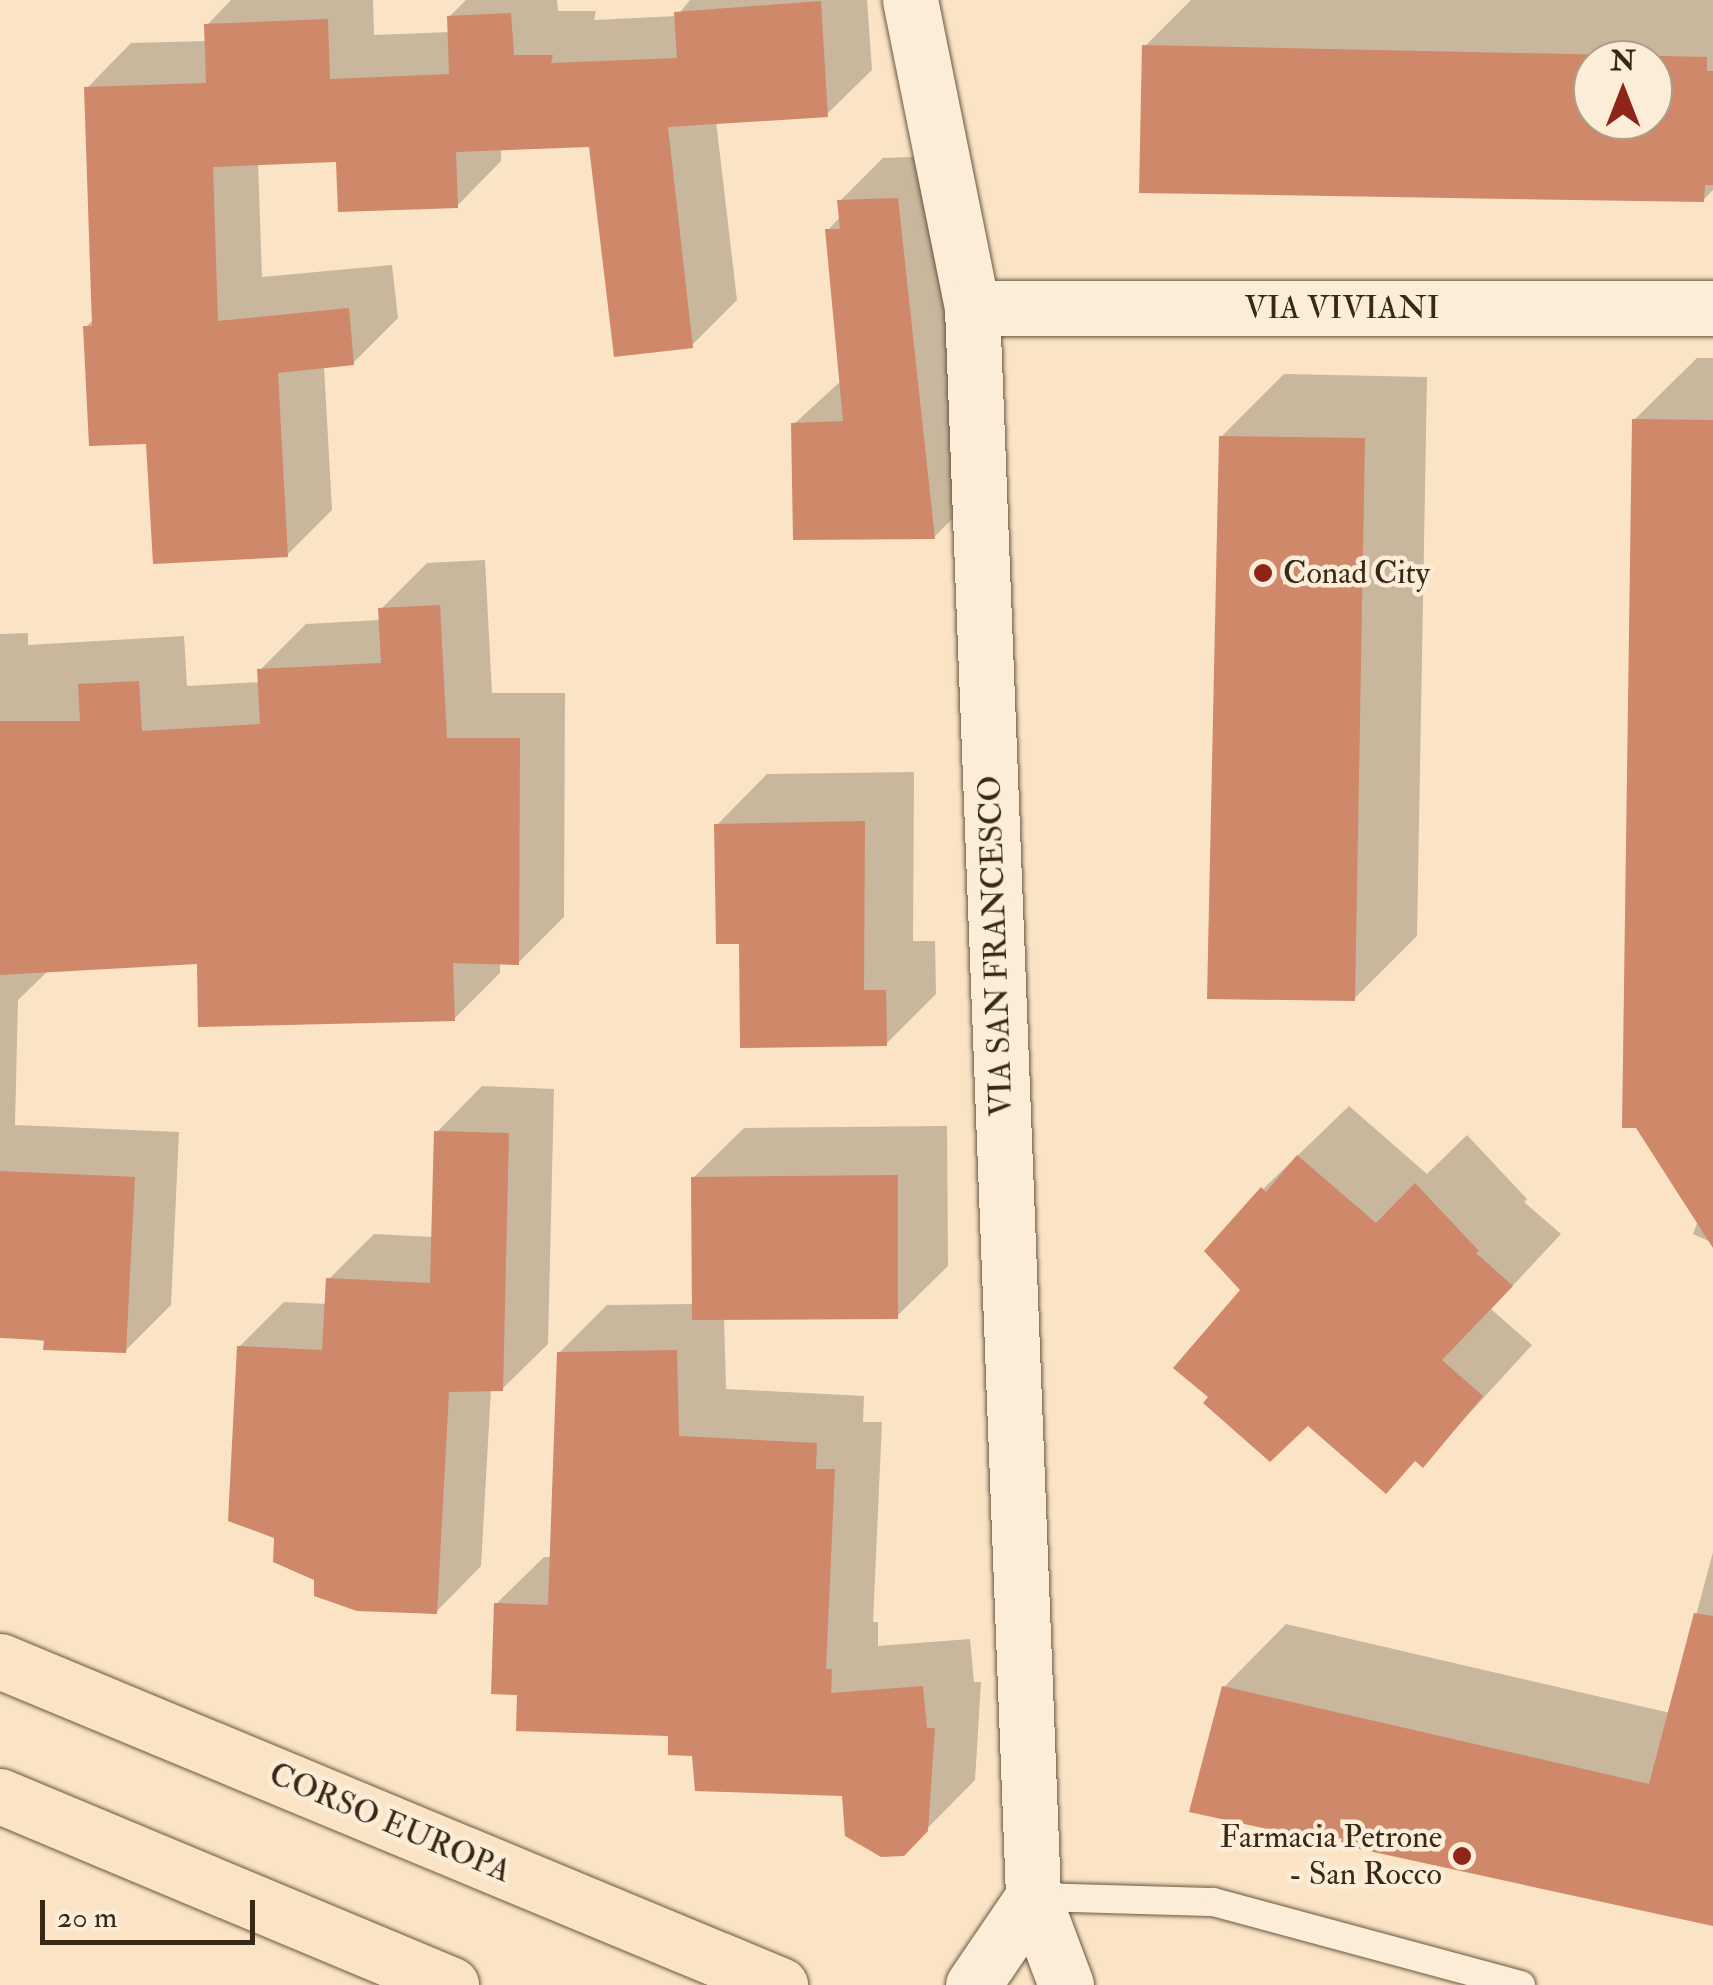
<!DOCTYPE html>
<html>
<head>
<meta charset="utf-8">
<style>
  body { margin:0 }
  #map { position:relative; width:1713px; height:1985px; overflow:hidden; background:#fbe4c5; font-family:"IM FELL Double Pica",serif }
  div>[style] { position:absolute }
  .shadow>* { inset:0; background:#0003 }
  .building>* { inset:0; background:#cf8869 }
  .roads { filter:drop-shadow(0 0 2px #695742) drop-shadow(0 0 2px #695742) }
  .service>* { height:28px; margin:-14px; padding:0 14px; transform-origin:14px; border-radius:14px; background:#fcedd9 }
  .minor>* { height:55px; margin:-27.5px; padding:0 27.5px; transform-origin:27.5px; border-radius:27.5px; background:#fcedd9 }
  .primary>* { height:55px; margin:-27.5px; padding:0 27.5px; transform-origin:27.5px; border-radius:27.5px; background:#fbe4c5 }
  .dots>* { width:28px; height:28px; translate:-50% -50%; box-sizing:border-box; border:5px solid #fcedd9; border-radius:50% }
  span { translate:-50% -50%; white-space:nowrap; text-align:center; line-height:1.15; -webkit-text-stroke:9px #fcedd9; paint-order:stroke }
  .street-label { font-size:32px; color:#382816 }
  .poi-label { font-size:32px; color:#382816 }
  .left { translate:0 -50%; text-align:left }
  .right { translate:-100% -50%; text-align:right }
  .north { position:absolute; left:1573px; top:40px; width:100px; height:100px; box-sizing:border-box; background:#fcedd9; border:2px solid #ae9e8b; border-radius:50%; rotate:0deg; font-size:28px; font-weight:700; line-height:40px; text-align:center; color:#382816 }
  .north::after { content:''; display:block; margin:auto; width:35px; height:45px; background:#8f2418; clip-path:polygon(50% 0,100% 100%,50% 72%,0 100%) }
  .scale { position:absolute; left:40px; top:1900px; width:215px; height:45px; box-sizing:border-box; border:5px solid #382816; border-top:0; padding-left:12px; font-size:30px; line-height:35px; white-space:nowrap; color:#382816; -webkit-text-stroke:8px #fcedd9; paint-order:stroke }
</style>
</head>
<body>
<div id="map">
  <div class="shadow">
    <i style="clip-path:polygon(231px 0,373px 0,374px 35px,450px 32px,450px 16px,466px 0,557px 0,558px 11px,596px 11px,594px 20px,677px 16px,690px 0,867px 0,872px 70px,827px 114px,716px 121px,737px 300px,692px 345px,592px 145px,501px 148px,501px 161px,457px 206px,338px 159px,258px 162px,262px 277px,392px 265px,398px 318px,353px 363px,324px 366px,332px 510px,287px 555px,149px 441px,86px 327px,94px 319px,87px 88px,131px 43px,207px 41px,207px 25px)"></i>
    <i style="clip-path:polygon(evenodd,1191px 0,1713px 0,1713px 190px,1703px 200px,1145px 46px,1191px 0,1593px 60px,1653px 60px,1653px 120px,1593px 120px,1593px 60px)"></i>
    <i style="clip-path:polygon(940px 156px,977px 494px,934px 537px,794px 424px,842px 380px,828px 230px,841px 216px,840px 201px,883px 158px)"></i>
    <i style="clip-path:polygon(1697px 358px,1713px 358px,1713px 1243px,1693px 1234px,1698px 1221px,1634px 420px)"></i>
    <i style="clip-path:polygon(1284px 374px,1427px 377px,1417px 936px,1354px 999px,1221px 437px)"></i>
    <i style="clip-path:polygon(485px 560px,492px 693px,565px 693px,564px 917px,518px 963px,500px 962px,500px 973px,454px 1019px,199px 962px,49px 970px,18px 1000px,15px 1125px,179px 1132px,171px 1305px,125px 1351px,0 1336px,0 634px,28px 633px,28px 645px,184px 636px,187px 686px,261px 682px,260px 670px,306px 624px,381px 620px,381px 609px,427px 563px)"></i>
    <i style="clip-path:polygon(914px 772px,913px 941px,935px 941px,936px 994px,886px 1044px,741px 941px,717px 825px,767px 774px)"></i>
    <i style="clip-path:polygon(482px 1086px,554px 1089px,548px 1344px,502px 1389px,491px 1389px,481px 1566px,436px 1612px,317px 1578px,276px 1536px,239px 1347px,284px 1302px,327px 1304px,328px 1280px,374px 1234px,434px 1237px,437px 1132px)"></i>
    <i style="clip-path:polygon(1349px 1106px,1427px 1174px,1467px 1135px,1527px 1199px,1524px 1202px,1561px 1234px,1491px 1309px,1532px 1345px,1423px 1464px,1417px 1459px,1386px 1490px,1244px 1290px,1263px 1189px)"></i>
    <i style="clip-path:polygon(947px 1126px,948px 1266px,897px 1316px,724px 1317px,726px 1389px,864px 1396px,863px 1422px,882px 1422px,873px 1622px,878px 1622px,878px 1646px,970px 1639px,974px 1682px,981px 1682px,975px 1780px,903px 1853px,844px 1794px,694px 1753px,671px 1733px,520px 1693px,496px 1604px,544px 1557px,552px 1557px,559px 1353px,607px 1305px,694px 1304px,693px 1178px,744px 1128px)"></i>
    <i style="clip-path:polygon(1713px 1552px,1713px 1924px,1224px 1687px,1286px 1624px,1670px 1713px)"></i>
  </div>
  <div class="building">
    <i style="clip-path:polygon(821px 1px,828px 117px,668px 127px,693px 348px,614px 357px,589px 147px,456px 152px,458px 208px,338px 212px,336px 162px,213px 167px,218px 321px,349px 308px,354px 365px,278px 373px,288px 557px,153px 564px,146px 444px,89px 446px,83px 326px,92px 326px,84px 87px,206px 83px,204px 24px,328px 19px,330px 79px,449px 74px,447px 16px,511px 13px,514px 55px,553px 55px,551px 63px,677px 58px,674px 12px)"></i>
    <i style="clip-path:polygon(evenodd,1142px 45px,1707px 57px,1707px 71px,1713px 71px,1713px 185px,1705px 185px,1704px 202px,1139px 193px,1142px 45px,1593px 60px,1653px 60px,1653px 120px,1593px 120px,1593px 60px)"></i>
    <i style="clip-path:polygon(898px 198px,935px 539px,793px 540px,791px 423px,843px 421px,825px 229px,840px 229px,837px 200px)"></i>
    <i style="clip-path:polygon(1632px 419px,1713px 420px,1713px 1248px,1636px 1128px,1622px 1128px)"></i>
    <i style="clip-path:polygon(1219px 436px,1365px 438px,1355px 1001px,1207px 999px)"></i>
    <i style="clip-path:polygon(440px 605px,447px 738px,520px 738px,519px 965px,453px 963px,455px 1021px,198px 1027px,197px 964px,0 975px,0 721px,80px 721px,78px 684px,139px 681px,142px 731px,260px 724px,257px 669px,381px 663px,378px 608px)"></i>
    <i style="clip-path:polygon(865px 821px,864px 990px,886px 990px,887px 1046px,740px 1048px,739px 944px,716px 944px,714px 824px)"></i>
    <i style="clip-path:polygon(434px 1131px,509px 1133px,503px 1391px,449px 1392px,437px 1614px,357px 1611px,314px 1596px,314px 1580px,273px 1562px,274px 1538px,228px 1521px,237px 1346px,322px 1350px,326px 1278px,430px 1283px)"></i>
    <i style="clip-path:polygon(1297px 1155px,1376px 1223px,1415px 1183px,1479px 1251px,1476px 1253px,1513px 1286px,1442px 1360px,1483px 1396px,1423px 1468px,1415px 1461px,1386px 1494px,1308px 1426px,1270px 1462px,1203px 1403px,1208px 1397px,1173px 1368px,1240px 1290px,1204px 1251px,1261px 1187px,1266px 1192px)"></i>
    <i style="clip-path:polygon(0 1171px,135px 1177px,126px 1353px,43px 1350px,44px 1340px,0 1338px)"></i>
    <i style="clip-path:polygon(898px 1175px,898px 1319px,692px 1320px,691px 1177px)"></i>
    <i style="clip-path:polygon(677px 1350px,679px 1436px,817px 1443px,816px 1469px,835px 1469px,826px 1669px,832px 1669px,831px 1693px,923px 1686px,927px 1728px,935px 1728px,928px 1831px,904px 1856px,881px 1857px,845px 1836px,842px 1796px,695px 1791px,692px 1756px,668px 1755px,668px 1736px,516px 1731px,517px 1695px,491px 1694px,494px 1603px,548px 1605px,557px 1352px)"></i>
    <i style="clip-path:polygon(1694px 1613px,1713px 1616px,1713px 1926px,1189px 1812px,1222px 1686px,1649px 1784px)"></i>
  </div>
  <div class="roads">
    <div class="service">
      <i style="left:1033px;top:1897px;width:180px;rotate:1.6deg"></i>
      <i style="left:1213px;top:1902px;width:319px;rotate:15.1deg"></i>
    </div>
    <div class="minor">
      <i style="left:910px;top:0;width:314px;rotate:78.6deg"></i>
      <i style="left:972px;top:308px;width:1590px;rotate:87.8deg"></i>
      <i style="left:1033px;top:1897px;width:94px;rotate:69.4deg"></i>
      <i style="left:972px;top:308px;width:741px"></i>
      <i style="left:973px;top:1985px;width:107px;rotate:-55.7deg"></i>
    </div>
    <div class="primary">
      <i style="left:0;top:1661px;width:845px;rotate:22.56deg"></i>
      <i style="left:0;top:1796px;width:489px;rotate:22.7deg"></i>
    </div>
  </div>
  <div class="dots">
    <i style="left:1263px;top:573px;background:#8f2418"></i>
    <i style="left:1462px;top:1856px;background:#8f2418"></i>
  </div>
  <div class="street-label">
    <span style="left:1342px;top:308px">VIA VIVIANI</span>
    <span style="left:996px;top:946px;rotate:-92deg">VIA SAN FRANCESCO</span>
    <span style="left:390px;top:1823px;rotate:23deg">CORSO EUROPA</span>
  </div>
  <div class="poi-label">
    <span class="left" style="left:1283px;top:573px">Conad City</span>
    <span class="right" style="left:1442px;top:1856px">Farmacia Petrone<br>- San Rocco</span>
  </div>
  <div class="north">N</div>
  <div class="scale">20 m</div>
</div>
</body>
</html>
